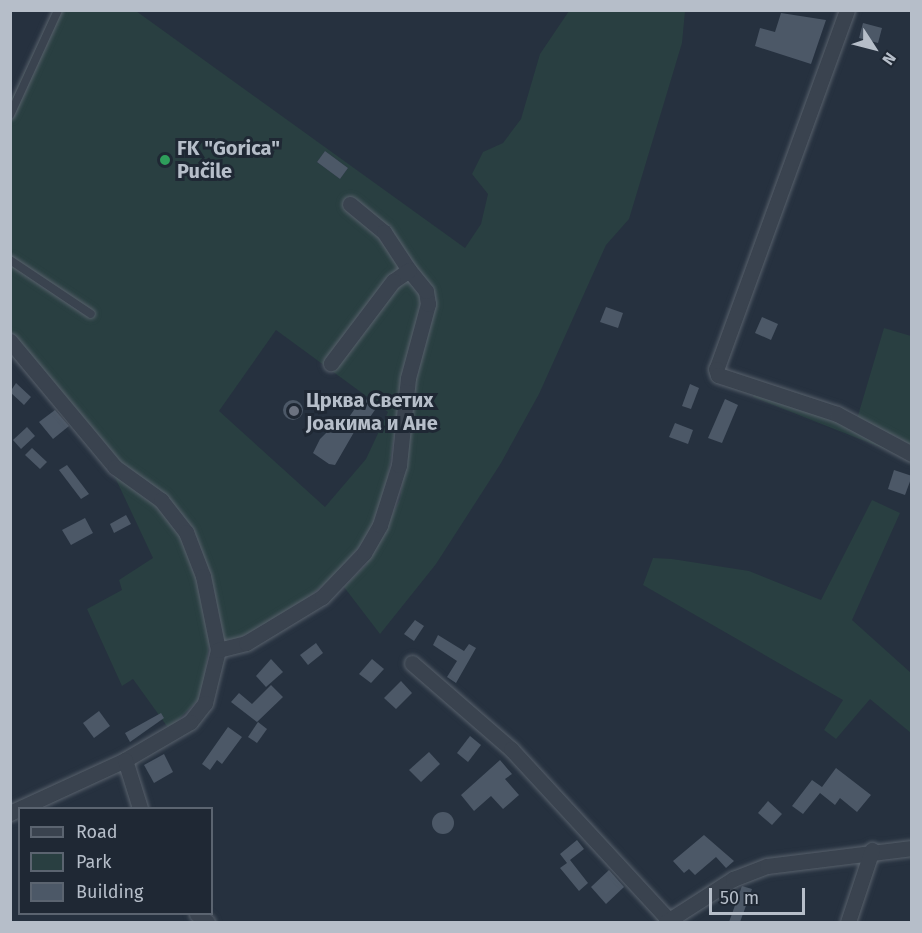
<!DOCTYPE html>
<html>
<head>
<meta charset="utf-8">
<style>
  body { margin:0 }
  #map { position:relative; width:922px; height:933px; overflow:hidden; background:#26313f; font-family:"Fira Sans",sans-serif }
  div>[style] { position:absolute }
  .green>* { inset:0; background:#293f41 }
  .building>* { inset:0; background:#4c5867 }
  .round { border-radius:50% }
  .roads { filter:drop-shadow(0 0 2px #58616c) drop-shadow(0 0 2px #58616c) }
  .service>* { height:8px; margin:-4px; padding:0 4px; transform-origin:4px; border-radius:4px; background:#3a434f }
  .minor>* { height:15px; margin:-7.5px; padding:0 7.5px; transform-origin:7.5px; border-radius:7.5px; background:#3a434f }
  .dots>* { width:16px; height:16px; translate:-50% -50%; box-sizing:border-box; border:3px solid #1f2834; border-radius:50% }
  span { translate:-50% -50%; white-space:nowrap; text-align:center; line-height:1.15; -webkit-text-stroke:6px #1f2834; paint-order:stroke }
  .poi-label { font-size:20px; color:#b6bec9; font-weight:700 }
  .left { translate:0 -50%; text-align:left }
  .frame { position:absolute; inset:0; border:12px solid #b6bec9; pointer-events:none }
  .legend { position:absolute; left:18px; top:807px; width:195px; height:108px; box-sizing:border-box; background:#1f2834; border:2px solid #5b6470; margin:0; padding:8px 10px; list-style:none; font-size:18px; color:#b6bec9 }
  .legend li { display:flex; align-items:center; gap:12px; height:30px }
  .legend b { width:30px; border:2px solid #5b6470 }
  .north { position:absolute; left:844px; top:18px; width:60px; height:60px; -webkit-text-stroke:4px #1f2834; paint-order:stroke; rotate:126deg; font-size:16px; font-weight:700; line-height:24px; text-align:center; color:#b6bec9 }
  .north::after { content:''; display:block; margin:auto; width:21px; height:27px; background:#b6bec9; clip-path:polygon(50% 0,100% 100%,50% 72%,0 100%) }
  .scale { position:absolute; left:709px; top:888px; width:96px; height:27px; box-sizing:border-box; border:3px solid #b6bec9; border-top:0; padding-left:8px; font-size:18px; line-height:21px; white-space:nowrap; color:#b6bec9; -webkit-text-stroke:4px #1f2834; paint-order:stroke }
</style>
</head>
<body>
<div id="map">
  <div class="green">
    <i style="clip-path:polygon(evenodd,53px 11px,136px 11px,465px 248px,481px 224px,488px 194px,472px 174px,483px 152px,503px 143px,521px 119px,540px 54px,569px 11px,685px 11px,682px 43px,629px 219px,606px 245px,539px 394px,501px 463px,436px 564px,380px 634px,344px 587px,366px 565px,400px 499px,416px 391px,398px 409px,385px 496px,367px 537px,338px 573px,288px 614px,230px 642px,209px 645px,202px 696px,169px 729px,133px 679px,122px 686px,87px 609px,122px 590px,119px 580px,153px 558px,113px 473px,43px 370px,11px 332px,10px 103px,53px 11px,325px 151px,348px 168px,340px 179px,317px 162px,325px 151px,53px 11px,276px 330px,388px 412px,366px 459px,325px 507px,219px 411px,276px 330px)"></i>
    <i style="clip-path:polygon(884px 328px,911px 336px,911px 445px,891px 434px,885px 449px,753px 397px,754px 392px,854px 429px)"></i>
    <i style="clip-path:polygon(872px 500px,900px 513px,852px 620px,911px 673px,911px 733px,870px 699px,836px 739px,824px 730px,843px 700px,643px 585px,653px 558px,672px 559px,749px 571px,821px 600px)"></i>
  </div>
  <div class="building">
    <i style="clip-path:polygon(781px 13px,826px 20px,811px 64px,755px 46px,760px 28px,775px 32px)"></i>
    <i style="clip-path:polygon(863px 23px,882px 28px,878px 43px,859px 38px)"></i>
    <i style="clip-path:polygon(325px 151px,348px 168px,340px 179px,317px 162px)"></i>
    <i style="clip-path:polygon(606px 307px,623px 313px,618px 328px,600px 322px)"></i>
    <i style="clip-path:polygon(762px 317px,778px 324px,771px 340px,755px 333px)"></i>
    <i style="clip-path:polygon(16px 383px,31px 397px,24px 405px,10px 392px)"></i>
    <i style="clip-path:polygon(690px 384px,699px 388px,691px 409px,682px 406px)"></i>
    <i style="clip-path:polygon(363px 397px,377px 407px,361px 430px,357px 427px,335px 465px,329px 464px,313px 453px,320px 439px,331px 428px,338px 433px)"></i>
    <i style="clip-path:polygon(725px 399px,738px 405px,722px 443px,708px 438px)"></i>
    <i class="round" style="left:283px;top:400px;width:20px;height:20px"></i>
    <i style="clip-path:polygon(55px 410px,69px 426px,53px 439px,39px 422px)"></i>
    <i style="clip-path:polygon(675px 423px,693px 430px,688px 444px,669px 437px)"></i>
    <i style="clip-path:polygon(27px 427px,35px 436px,21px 449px,13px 440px)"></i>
    <i style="clip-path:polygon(32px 448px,47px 462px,40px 469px,25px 455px)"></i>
    <i style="clip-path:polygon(67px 465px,89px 494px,81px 499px,59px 470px)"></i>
    <i style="clip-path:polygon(894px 470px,912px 476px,905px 495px,888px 489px)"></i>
    <i style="clip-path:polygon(126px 515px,131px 524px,114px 533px,110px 524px)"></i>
    <i style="clip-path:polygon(85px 518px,93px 533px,71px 545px,62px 530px)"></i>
    <i style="clip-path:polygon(415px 620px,424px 626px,414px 641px,404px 634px)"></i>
    <i style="clip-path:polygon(438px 635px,464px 651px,469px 644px,476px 648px,456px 683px,447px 677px,457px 661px,433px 645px)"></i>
    <i style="clip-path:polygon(316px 643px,323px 653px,308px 665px,300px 655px)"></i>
    <i style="clip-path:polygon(271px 659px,283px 672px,266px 687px,256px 676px)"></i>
    <i style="clip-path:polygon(372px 659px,384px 669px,371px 683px,359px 674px)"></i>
    <i style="clip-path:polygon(401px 681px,412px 693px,396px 709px,384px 698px)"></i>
    <i style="clip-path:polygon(271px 685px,283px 697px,257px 722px,231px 702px,239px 693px,252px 704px)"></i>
    <i style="clip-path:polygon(99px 711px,110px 726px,94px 738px,83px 723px)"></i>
    <i style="clip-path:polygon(161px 713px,164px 718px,130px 742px,125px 733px)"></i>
    <i style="clip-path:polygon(258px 722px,267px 729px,257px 743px,248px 737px)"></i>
    <i style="clip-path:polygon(228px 727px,242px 737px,222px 764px,217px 760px,210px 770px,202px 764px)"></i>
    <i style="clip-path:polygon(470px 736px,481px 745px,468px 762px,457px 753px)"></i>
    <i style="clip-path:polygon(429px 752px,440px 764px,421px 782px,409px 770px)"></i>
    <i style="clip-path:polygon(164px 754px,173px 772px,154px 783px,144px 765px)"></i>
    <i style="clip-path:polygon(500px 760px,512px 774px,505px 779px,519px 795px,503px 809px,491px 796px,474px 811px,461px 795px)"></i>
    <i style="clip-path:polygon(836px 768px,871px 795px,857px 812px,840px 798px,835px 805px,820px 793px,803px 814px,792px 806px,812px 780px,822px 787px)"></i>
    <i style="clip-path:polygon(768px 801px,782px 814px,772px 825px,758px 813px)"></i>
    <i class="round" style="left:432px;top:812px;width:22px;height:22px"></i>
    <i style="clip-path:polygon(704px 835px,734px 861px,726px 868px,716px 857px,695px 875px,689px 869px,684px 873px,673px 861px)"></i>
    <i style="clip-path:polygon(577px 840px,584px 849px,570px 860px,588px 883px,579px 891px,560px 868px,567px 863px,560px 854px)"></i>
    <i style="clip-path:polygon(609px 870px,624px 887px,606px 904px,591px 887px)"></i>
    <i style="clip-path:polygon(742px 886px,752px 889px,747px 903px,740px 922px,729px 922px)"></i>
  </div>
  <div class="roads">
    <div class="service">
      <i style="left:10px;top:115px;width:115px;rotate:-65.4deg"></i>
      <i style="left:10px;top:260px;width:97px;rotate:33.7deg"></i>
    </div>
    <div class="minor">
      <i style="left:847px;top:10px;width:382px;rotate:110deg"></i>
      <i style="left:716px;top:369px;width:6px;rotate:72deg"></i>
      <i style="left:718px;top:375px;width:125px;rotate:18.1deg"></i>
      <i style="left:837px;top:414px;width:85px;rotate:28.1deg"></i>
      <i style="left:350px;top:204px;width:44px;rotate:39.5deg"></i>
      <i style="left:384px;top:232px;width:45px;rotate:56.7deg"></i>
      <i style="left:10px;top:341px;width:164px;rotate:50.2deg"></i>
      <i style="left:115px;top:467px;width:57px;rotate:35.7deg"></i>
      <i style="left:161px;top:500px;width:41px;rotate:52deg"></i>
      <i style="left:186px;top:532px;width:47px;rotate:68.9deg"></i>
      <i style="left:203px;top:576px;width:76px;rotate:78.5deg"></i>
      <i style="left:218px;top:650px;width:55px;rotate:103.8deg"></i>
      <i style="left:205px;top:703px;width:24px;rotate:128deg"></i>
      <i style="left:190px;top:722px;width:75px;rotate:149.7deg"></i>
      <i style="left:125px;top:760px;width:127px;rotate:155.3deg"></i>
      <i style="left:218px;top:650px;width:29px;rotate:-14deg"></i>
      <i style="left:246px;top:643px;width:89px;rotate:-31.2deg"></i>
      <i style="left:322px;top:597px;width:61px;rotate:-46.3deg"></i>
      <i style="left:364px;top:553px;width:32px;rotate:-60deg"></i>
      <i style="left:380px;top:525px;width:63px;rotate:-72.4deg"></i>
      <i style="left:399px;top:465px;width:87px;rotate:-84.1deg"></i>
      <i style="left:408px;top:378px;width:77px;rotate:-74.9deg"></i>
      <i style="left:428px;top:304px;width:13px;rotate:-99deg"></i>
      <i style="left:426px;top:291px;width:27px;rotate:-129deg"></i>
      <i style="left:409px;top:270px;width:19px;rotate:145deg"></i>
      <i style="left:393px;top:281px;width:103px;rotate:127.1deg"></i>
      <i style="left:412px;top:663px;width:131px;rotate:41deg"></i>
      <i style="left:511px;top:749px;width:233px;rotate:47.3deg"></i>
      <i style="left:125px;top:760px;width:50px;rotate:72.6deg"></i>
      <i style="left:197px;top:914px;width:13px;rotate:39deg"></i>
      <i style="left:666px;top:922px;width:80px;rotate:-32.7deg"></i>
      <i style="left:733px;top:879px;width:36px;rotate:-21deg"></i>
      <i style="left:767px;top:866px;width:146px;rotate:-7.1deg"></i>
      <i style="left:848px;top:922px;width:76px;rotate:-71.6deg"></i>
    </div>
  </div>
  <div class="dots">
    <i style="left:165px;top:160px;background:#2e9e5b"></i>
    <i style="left:294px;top:411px;background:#6b7280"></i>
  </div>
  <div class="poi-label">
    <span class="left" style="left:177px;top:160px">FK "Gorica"<br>Pučile</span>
    <span class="left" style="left:306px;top:412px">Црква Светих<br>Јоакима и Ане</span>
  </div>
  <div class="frame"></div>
  <ul class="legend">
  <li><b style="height:8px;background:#3a434f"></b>Road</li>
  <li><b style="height:16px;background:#293f41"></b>Park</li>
  <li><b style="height:16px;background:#4c5867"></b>Building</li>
  </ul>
  <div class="north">N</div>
  <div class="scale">50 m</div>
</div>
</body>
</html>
